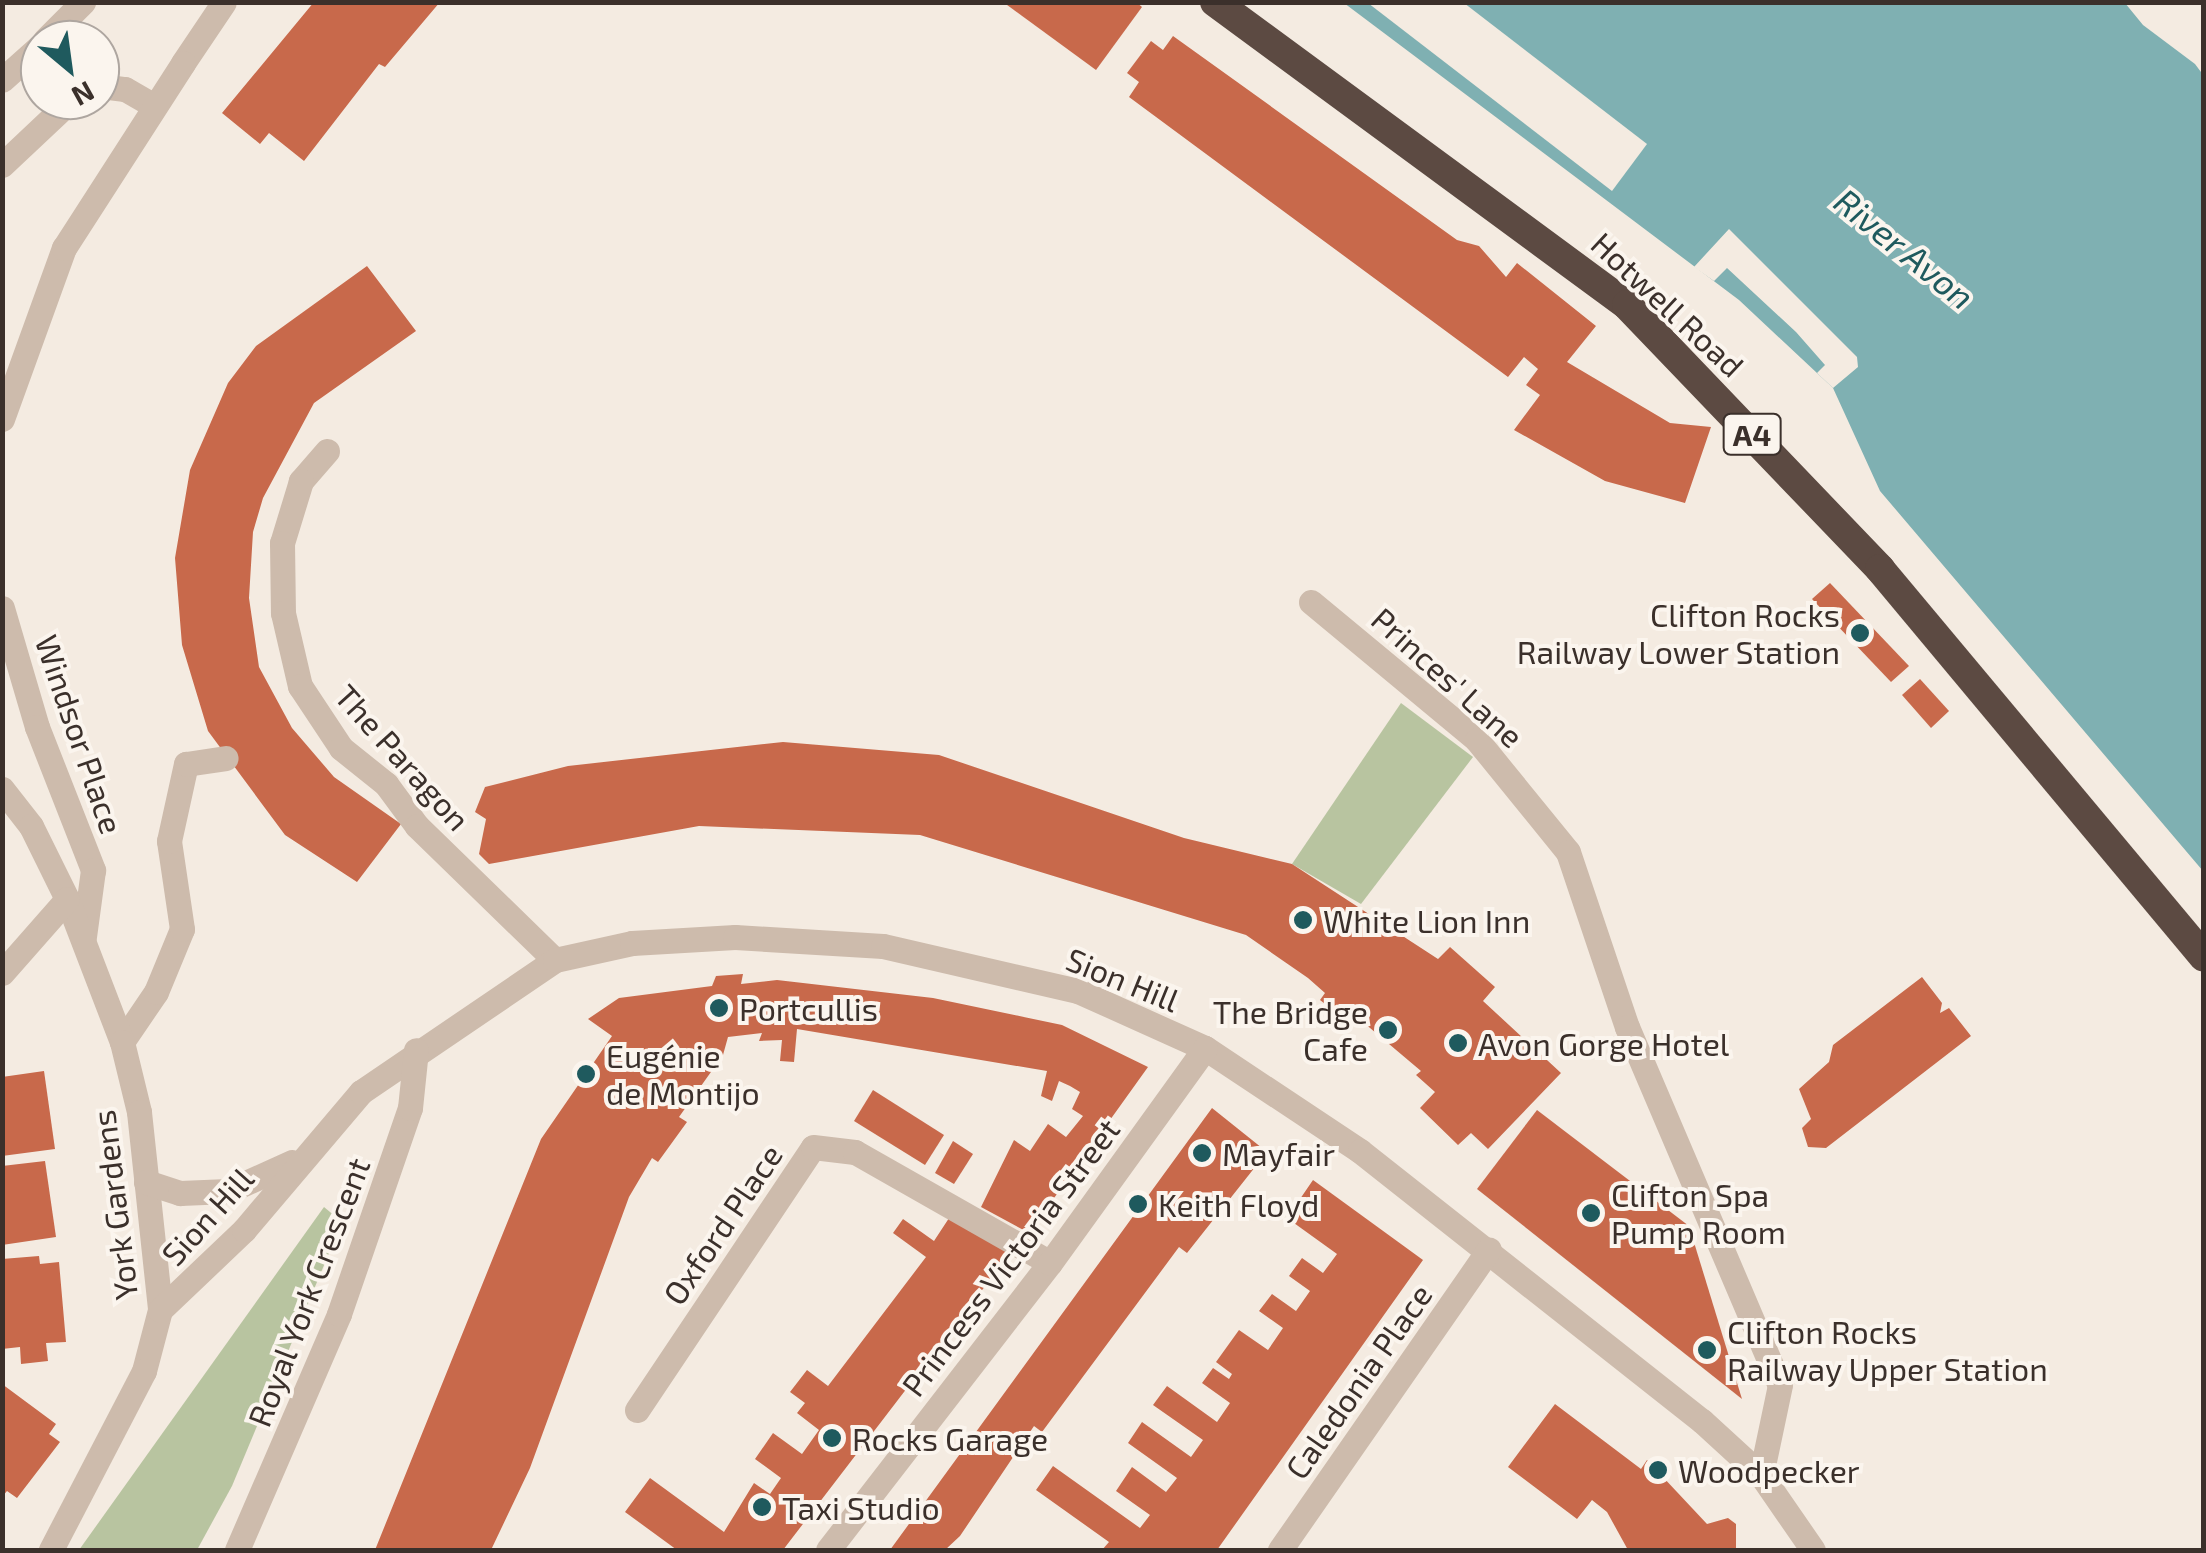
<!DOCTYPE html>
<html>
<head>
<meta charset="utf-8">
<style>
  body { margin:0 }
  #map { position:relative; width:2206px; height:1553px; overflow:hidden; background:#f4ebe1; font-family:"Exo 2",sans-serif }
  div>[style] { position:absolute }
  .green>* { inset:0; background:#b8c4a0 }
  .water>* { inset:0; background:#7fb0b2 }
  .pier>* { inset:0; background:#f4ebe1 }
  .building>* { inset:0; background:#c8694b }
  .lane>* { height:25px; margin:-12.5px; padding:0 12.5px; transform-origin:12.5px; border-radius:12.5px; background:#cdbbac }
  .street>* { height:25px; margin:-12.5px; padding:0 12.5px; transform-origin:12.5px; border-radius:12.5px; background:#cdbbac }
  .highway>* { height:30px; margin:-15px; padding:0 15px; transform-origin:15px; border-radius:15px; background:#5c4a42 }
  .dots>* { width:28px; height:28px; translate:-50% -50%; box-sizing:border-box; border:5px solid #fbf5ee; border-radius:50% }
  span { translate:-50% -50%; white-space:nowrap; text-align:center; line-height:1.15; -webkit-text-stroke:8px #fbf5ee; paint-order:stroke }
  .shield-label span { padding:2px 8px; background:#fbf5ee; border:2px solid; border-radius:8px; -webkit-text-stroke-width:0 }
  .shield-label { font-size:30px; color:#3b302b; font-weight:700 }
  .street-label { font-size:32px; color:#3b302b }
  .poi-label { font-size:32px; color:#3b302b }
  .right { translate:-100% -50%; text-align:right }
  .left { translate:0 -50%; text-align:left }
  .water-label { font-size:35px; color:#1f5a5e; font-style:italic }
  .frame { position:absolute; inset:0; border:5px solid #3b302b; pointer-events:none }
  .north { position:absolute; left:20px; top:20px; width:100px; height:100px; box-sizing:border-box; background:#fbf5ee; border:2px solid #aea6a0; border-radius:50%; rotate:151deg; font-size:28px; font-weight:700; line-height:40px; text-align:center; color:#3b302b }
  .north::after { content:''; display:block; margin:auto; width:35px; height:45px; background:#1f5a5e; clip-path:polygon(50% 0,100% 100%,50% 72%,0 100%) }
</style>
</head>
<body>
<div id="map">
  <div class="green">
    <i style="clip-path:polygon(1401px 703px,1473px 757px,1361px 904px,1292px 864px)"></i>
    <i style="clip-path:polygon(324px 1207px,342px 1222px,232px 1486px,197px 1550px,79px 1550px)"></i>
  </div>
  <div class="water">
    <i style="clip-path:polygon(1344px 3px,2125px 3px,2143px 25px,2195px 64px,2204px 76px,2203px 871px,1880px 491px,1833px 388px,1739px 300px)"></i>
  </div>
  <div class="pier">
    <i style="clip-path:polygon(1368px 3px,1464px 3px,1647px 144px,1612px 191px)"></i>
    <i style="clip-path:polygon(1729px 229px,1857px 357px,1858px 367px,1833px 388px,1817px 373px,1825px 365px,1796px 332px,1727px 268px,1714px 281px,1694px 267px)"></i>
  </div>
  <div class="building">
    <i style="clip-path:polygon(314px 2px,440px 2px,385px 67px,379px 64px,304px 161px,269px 133px,260px 144px,222px 113px)"></i>
    <i style="clip-path:polygon(1003px 2px,1136px 2px,1142px 7px,1096px 70px)"></i>
    <i style="clip-path:polygon(1173px 36px,1457px 240px,1479px 246px,1506px 277px,1517px 263px,1596px 326px,1567px 362px,1670px 423px,1711px 427px,1685px 503px,1605px 481px,1514px 430px,1540px 395px,1526px 385px,1538px 369px,1524px 357px,1508px 377px,1129px 97px,1139px 82px,1127px 73px,1151px 41px,1163px 50px)"></i>
    <i style="clip-path:polygon(367px 266px,416px 331px,314px 403px,263px 498px,253px 532px,249px 598px,259px 667px,292px 728px,334px 777px,401px 824px,357px 882px,285px 835px,208px 731px,182px 645px,175px 558px,190px 470px,228px 383px,256px 346px)"></i>
    <i style="clip-path:polygon(1830px 583px,1909px 666px,1891px 682px,1812px 599px)"></i>
    <i style="clip-path:polygon(1920px 679px,1949px 711px,1931px 728px,1902px 695px)"></i>
    <i style="clip-path:polygon(783px 742px,939px 755px,1184px 838px,1292px 864px,1438px 959px,1450px 947px,1495px 987px,1483px 1001px,1561px 1073px,1488px 1149px,1471px 1133px,1458px 1145px,1420px 1108px,1435px 1092px,1416px 1075px,1421px 1071px,1344px 1006px,1339px 1015px,1320px 1000px,1325px 993px,1308px 978px,1246px 935px,920px 835px,699px 826px,489px 864px,479px 854px,486px 819px,475px 812px,485px 787px,568px 766px)"></i>
    <i style="clip-path:polygon(743px 974px,741px 984px,777px 980px,933px 998px,1062px 1025px,1148px 1067px,1029px 1233px,981px 1207px,1014px 1140px,1030px 1151px,1048px 1124px,1066px 1137px,1083px 1116px,1072px 1109px,1080px 1092px,1070px 1086px,1059px 1081px,1052px 1101px,1041px 1096px,1047px 1071px,797px 1029px,794px 1062px,780px 1061px,782px 1040px,759px 1041px,762px 1033px,728px 1037px,723px 1055px,679px 1117px,687px 1122px,658px 1162px,652px 1158px,629px 1197px,530px 1468px,491px 1550px,375px 1550px,541px 1139px,612px 1036px,588px 1019px,619px 998px,712px 986px,716px 976px)"></i>
    <i style="clip-path:polygon(1922px 977px,1942px 1003px,1940px 1013px,1949px 1008px,1971px 1036px,1826px 1148px,1808px 1147px,1802px 1128px,1811px 1119px,1799px 1089px,1829px 1062px,1833px 1045px)"></i>
    <i style="clip-path:polygon(44px 1071px,55px 1149px,2px 1156px,2px 1077px)"></i>
    <i style="clip-path:polygon(873px 1090px,944px 1135px,925px 1165px,854px 1121px)"></i>
    <i style="clip-path:polygon(1212px 1108px,1267px 1152px,1187px 1253px,1179px 1247px,1042px 1432px,1034px 1426px,960px 1536px,945px 1550px,890px 1550px)"></i>
    <i style="clip-path:polygon(1537px 1110px,1689px 1226px,1742px 1399px,1477px 1189px)"></i>
    <i style="clip-path:polygon(953px 1141px,973px 1154px,954px 1184px,935px 1173px)"></i>
    <i style="clip-path:polygon(45px 1161px,56px 1237px,2px 1245px,2px 1166px)"></i>
    <i style="clip-path:polygon(1313px 1180px,1423px 1260px,1217px 1550px,1102px 1550px,1109px 1542px,1036px 1490px,1053px 1466px,1140px 1528px,1150px 1515px,1116px 1491px,1132px 1467px,1166px 1492px,1177px 1478px,1128px 1443px,1142px 1422px,1191px 1457px,1203px 1440px,1153px 1405px,1167px 1386px,1217px 1422px,1230px 1403px,1202px 1383px,1213px 1368px,1229px 1379px,1232px 1374px,1216px 1362px,1239px 1330px,1268px 1350px,1283px 1328px,1259px 1311px,1272px 1294px,1296px 1311px,1310px 1291px,1289px 1276px,1302px 1258px,1323px 1273px,1337px 1254px,1287px 1218px)"></i>
    <i style="clip-path:polygon(953px 1212px,1012px 1251px,783px 1550px,677px 1550px,625px 1512px,650px 1478px,724px 1532px,754px 1483px,770px 1494px,781px 1478px,755px 1459px,773px 1433px,802px 1454px,819px 1430px,797px 1413px,805px 1403px,790px 1392px,807px 1370px,828px 1386px,926px 1257px,893px 1233px,903px 1219px,934px 1241px)"></i>
    <i style="clip-path:polygon(39px 1256px,40px 1264px,59px 1262px,66px 1342px,46px 1343px,48px 1361px,21px 1364px,20px 1347px,2px 1349px,2px 1259px)"></i>
    <i style="clip-path:polygon(2px 1384px,56px 1424px,49px 1434px,60px 1442px,17px 1498px,7px 1491px,2px 1497px)"></i>
    <i style="clip-path:polygon(1555px 1404px,1641px 1469px,1647px 1460px,1707px 1524px,1728px 1518px,1736px 1524px,1736px 1550px,1628px 1550px,1607px 1512px,1592px 1500px,1577px 1519px,1508px 1467px)"></i>
  </div>
  <div class="lane">
    <i style="left:45px;top:40px;width:54px;rotate:-45deg"></i>
    <i style="left:183px;top:63px;width:73px;rotate:-56.1deg"></i>
    <i style="left:2px;top:80px;width:51px;rotate:-41.8deg"></i>
    <i style="left:1311px;top:602px;width:216px;rotate:39.7deg"></i>
    <i style="left:1477px;top:740px;width:144px;rotate:50.9deg"></i>
    <i style="left:1568px;top:852px;width:185px;rotate:71.4deg"></i>
    <i style="left:1627px;top:1027px;width:389px;rotate:66.9deg"></i>
    <i style="left:1780px;top:1385px;width:92px;rotate:101.9deg"></i>
    <i style="left:122px;top:1042px;width:60px;rotate:-55.8deg"></i>
    <i style="left:156px;top:992px;width:68px;rotate:-67.6deg"></i>
    <i style="left:182px;top:929px;width:89px;rotate:-98.4deg"></i>
    <i style="left:169px;top:841px;width:79px;rotate:-77.6deg"></i>
    <i style="left:186px;top:764px;width:40px;rotate:-8.5deg"></i>
    <i style="left:637px;top:1410px;width:316px;rotate:-56.2deg"></i>
    <i style="left:813px;top:1147px;width:42px;rotate:6.8deg"></i>
    <i style="left:855px;top:1152px;width:224px;rotate:29.6deg"></i>
  </div>
  <div class="street">
    <i style="left:100px;top:86px;width:25px;rotate:7deg"></i>
    <i style="left:125px;top:89px;width:32px;rotate:30deg"></i>
    <i style="left:2px;top:165px;width:95px;rotate:-43.3deg"></i>
    <i style="left:2px;top:419px;width:182px;rotate:-70.1deg"></i>
    <i style="left:64px;top:248px;width:220px;rotate:-57.2deg"></i>
    <i style="left:327px;top:451px;width:40px;rotate:131deg"></i>
    <i style="left:301px;top:481px;width:65px;rotate:107deg"></i>
    <i style="left:282px;top:543px;width:70px;rotate:89.2deg"></i>
    <i style="left:283px;top:613px;width:75px;rotate:76.9deg"></i>
    <i style="left:300px;top:686px;width:74px;rotate:56.5deg"></i>
    <i style="left:341px;top:748px;width:58px;rotate:38.7deg"></i>
    <i style="left:386px;top:784px;width:52px;rotate:53.6deg"></i>
    <i style="left:417px;top:826px;width:192px;rotate:44.2deg"></i>
    <i style="left:2px;top:608px;width:124px;rotate:73.6deg"></i>
    <i style="left:37px;top:727px;width:154px;rotate:68.6deg"></i>
    <i style="left:93px;top:870px;width:68px;rotate:97.7deg"></i>
    <i style="left:2px;top:789px;width:47px;rotate:51.9deg"></i>
    <i style="left:31px;top:826px;width:81px;rotate:63.7deg"></i>
    <i style="left:67px;top:899px;width:153px;rotate:69deg"></i>
    <i style="left:122px;top:1042px;width:72px;rotate:76.3deg"></i>
    <i style="left:139px;top:1112px;width:199px;rotate:83.9deg"></i>
    <i style="left:160px;top:1310px;width:63px;rotate:104.7deg"></i>
    <i style="left:144px;top:1371px;width:202px;rotate:117.5deg"></i>
    <i style="left:2px;top:973px;width:98px;rotate:-48.7deg"></i>
    <i style="left:146px;top:1182px;width:36px;rotate:18deg"></i>
    <i style="left:180px;top:1193px;width:48px;rotate:-2.4deg"></i>
    <i style="left:228px;top:1191px;width:70px;rotate:-24.4deg"></i>
    <i style="left:160px;top:1310px;width:116px;rotate:-43.6deg"></i>
    <i style="left:244px;top:1230px;width:181px;rotate:-49.7deg"></i>
    <i style="left:361px;top:1092px;width:235px;rotate:-34.2deg"></i>
    <i style="left:555px;top:960px;width:79px;rotate:-12.4deg"></i>
    <i style="left:632px;top:943px;width:103px;rotate:-3.3deg"></i>
    <i style="left:735px;top:937px;width:148px;rotate:3.5deg"></i>
    <i style="left:883px;top:946px;width:200px;rotate:13deg"></i>
    <i style="left:1078px;top:991px;width:139px;rotate:24.2deg"></i>
    <i style="left:1205px;top:1048px;width:186px;rotate:33.6deg"></i>
    <i style="left:1360px;top:1151px;width:436px;rotate:38.3deg"></i>
    <i style="left:1702px;top:1421px;width:80px;rotate:42.5deg"></i>
    <i style="left:1761px;top:1475px;width:91px;rotate:55.3deg"></i>
    <i style="left:237px;top:1550px;width:257px;rotate:-66.6deg"></i>
    <i style="left:339px;top:1314px;width:218px;rotate:-71deg"></i>
    <i style="left:410px;top:1108px;width:58px;rotate:-84.1deg"></i>
    <i style="left:828px;top:1550px;width:363px;rotate:-52.3deg"></i>
    <i style="left:1050px;top:1263px;width:265px;rotate:-54.2deg"></i>
    <i style="left:1280px;top:1550px;width:366px;rotate:-55.2deg"></i>
  </div>
  <div class="highway">
    <i style="left:1215px;top:2px;width:511px;rotate:36.33deg"></i>
    <i style="left:1627px;top:305px;width:366px;rotate:46.2deg"></i>
    <i style="left:1880px;top:569px;width:505px;rotate:50.14deg"></i>
  </div>
  <div class="dots">
    <i style="left:1860px;top:633px;background:#1f5a5e"></i>
    <i style="left:1303px;top:920px;background:#1f5a5e"></i>
    <i style="left:719px;top:1008px;background:#1f5a5e"></i>
    <i style="left:1388px;top:1030px;background:#1f5a5e"></i>
    <i style="left:1458px;top:1043px;background:#1f5a5e"></i>
    <i style="left:586px;top:1074px;background:#1f5a5e"></i>
    <i style="left:1202px;top:1153px;background:#1f5a5e"></i>
    <i style="left:1138px;top:1204px;background:#1f5a5e"></i>
    <i style="left:1591px;top:1213px;background:#1f5a5e"></i>
    <i style="left:1707px;top:1350px;background:#1f5a5e"></i>
    <i style="left:832px;top:1438px;background:#1f5a5e"></i>
    <i style="left:1658px;top:1470px;background:#1f5a5e"></i>
    <i style="left:762px;top:1507px;background:#1f5a5e"></i>
  </div>
  <div class="shield-label">
    <span style="left:1752px;top:434px">A4</span>
  </div>
  <div class="street-label">
    <span style="left:1668px;top:304px;rotate:43deg">Hotwell Road</span>
    <span style="left:1448px;top:677px;rotate:42deg">Princes' Lane</span>
    <span style="left:80px;top:734px;rotate:71deg">Windsor Place</span>
    <span style="left:403px;top:757px;rotate:48deg">The Paragon</span>
    <span style="left:1123px;top:979px;rotate:22deg">Sion Hill</span>
    <span style="left:114px;top:1205px;rotate:-97deg">York Gardens</span>
    <span style="left:207px;top:1216px;rotate:-48deg">Sion Hill</span>
    <span style="left:722px;top:1224px;rotate:-56deg">Oxford Place</span>
    <span style="left:1010px;top:1257px;rotate:-53deg">Princess Victoria Street</span>
    <span style="left:308px;top:1292px;rotate:-69deg">Royal York Crescent</span>
    <span style="left:1358px;top:1381px;rotate:-55deg">Caledonia Place</span>
  </div>
  <div class="poi-label">
    <span class="right" style="left:1840px;top:633px">Clifton Rocks<br>Railway Lower Station</span>
    <span class="left" style="left:1323px;top:920px">White Lion Inn</span>
    <span class="left" style="left:739px;top:1008px">Portcullis</span>
    <span class="right" style="left:1368px;top:1030px">The Bridge<br>Cafe</span>
    <span class="left" style="left:1478px;top:1043px">Avon Gorge Hotel</span>
    <span class="left" style="left:606px;top:1074px">Eugénie<br>de Montijo</span>
    <span class="left" style="left:1222px;top:1153px">Mayfair</span>
    <span class="left" style="left:1611px;top:1213px">Clifton Spa<br>Pump Room</span>
    <span class="left" style="left:1158px;top:1204px">Keith Floyd</span>
    <span class="left" style="left:1727px;top:1350px">Clifton Rocks<br>Railway Upper Station</span>
    <span class="left" style="left:852px;top:1438px">Rocks Garage</span>
    <span class="left" style="left:1678px;top:1470px">Woodpecker</span>
    <span class="left" style="left:782px;top:1507px">Taxi Studio</span>
  </div>
  <div class="water-label">
    <span style="left:1905px;top:248px;rotate:39deg">River Avon</span>
  </div>
  <div class="frame"></div>
  <div class="north">N</div>
</div>
</body>
</html>
